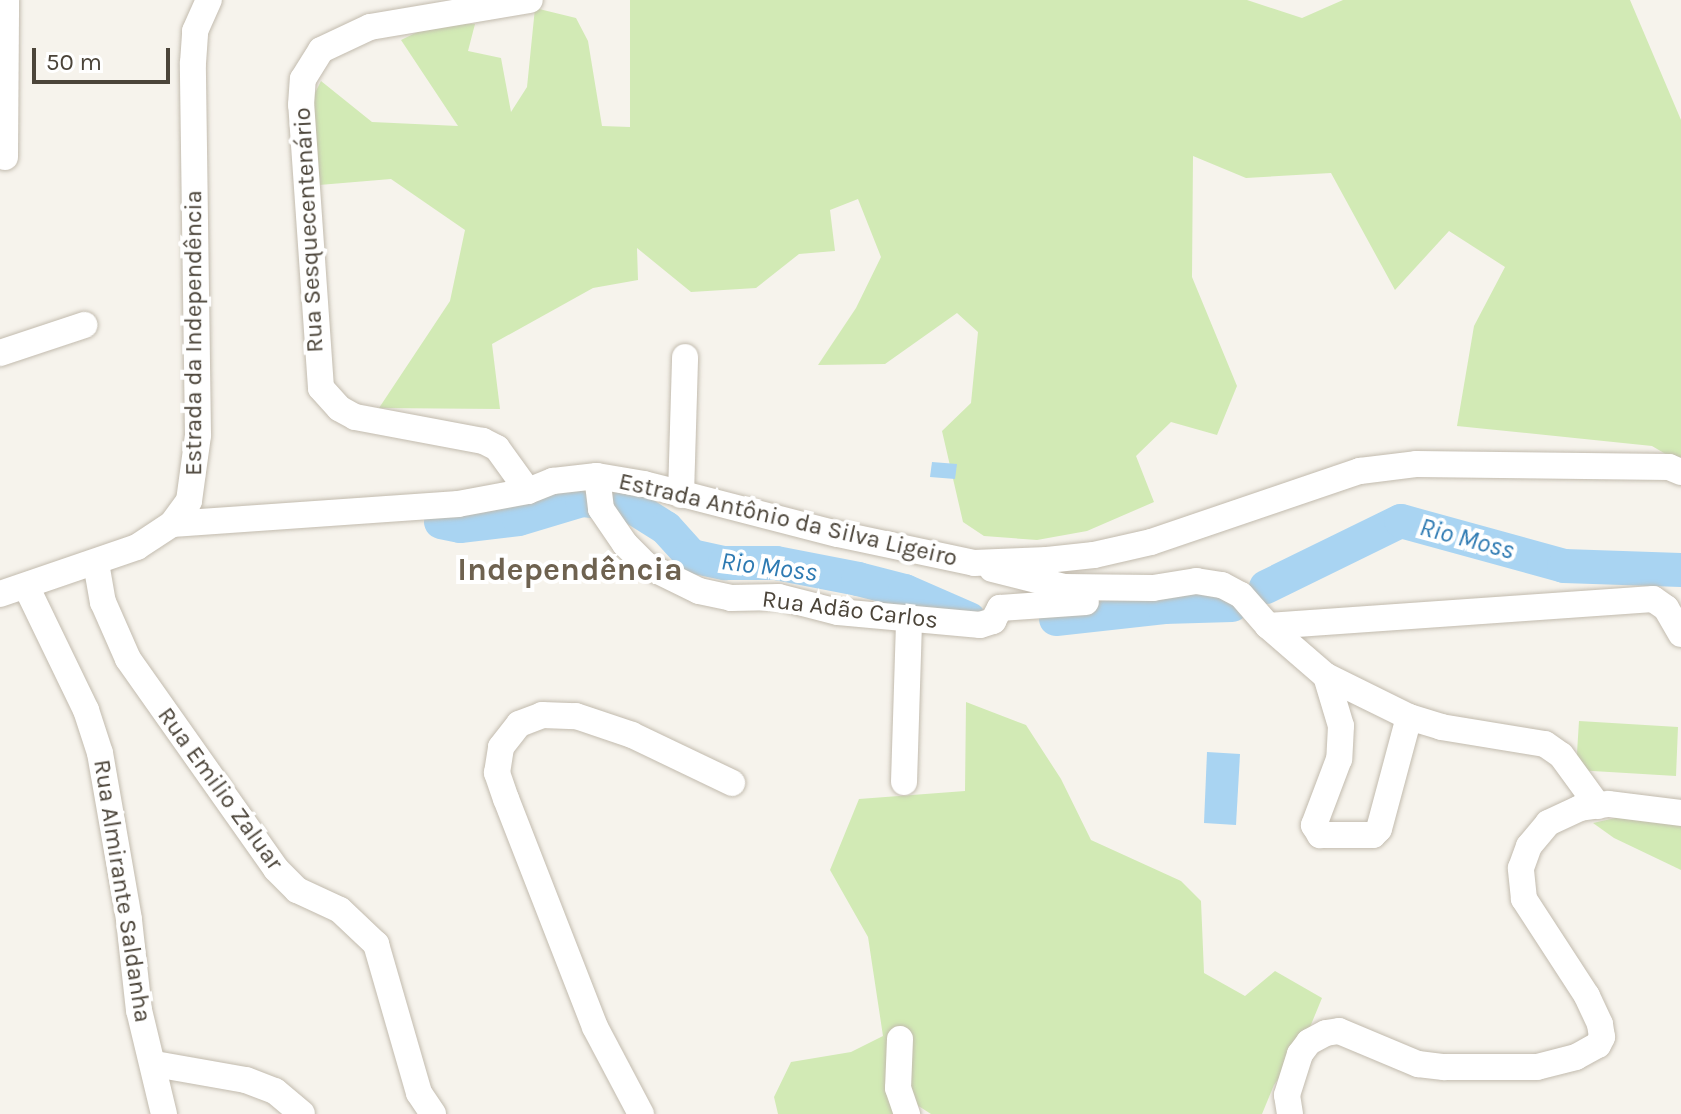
<!DOCTYPE html>
<html>
<head>
<meta charset="utf-8">
<style>
  body { margin:0 }
  #map { position:relative; width:1681px; height:1114px; overflow:hidden; background:#f6f3ec; font-family:Karla,sans-serif }
  div>[style] { position:absolute }
  .green>* { inset:0; background:#d2eab5 }
  .water>* { inset:0; background:#a9d4f2 }
  .river>* { height:34px; margin:-17px; padding:0 17px; transform-origin:17px; border-radius:17px; background:#a9d4f2 }
  .roads { filter:drop-shadow(0 0 2px #c2bbae) drop-shadow(0 0 2px #c2bbae) }
  .minor>* { height:26px; margin:-13px; padding:0 13px; transform-origin:13px; border-radius:13px; background:#fff }
  span { translate:-50% -50%; white-space:nowrap; text-align:center; line-height:1.15; -webkit-text-stroke:8px #fff; paint-order:stroke }
  .street-label { font-size:24px; color:#4b4439 }
  .water-label { font-size:26px; color:#2e7ab2; font-style:italic }
  .district-label { font-size:32px; color:#6e6250; font-weight:700 }
  .scale { position:absolute; left:32px; top:48px; width:138px; height:36px; box-sizing:border-box; border:4px solid #4b4439; border-top:0; padding-left:10px; font-size:24px; line-height:28px; white-space:nowrap; color:#4b4439; -webkit-text-stroke:6px #fff; paint-order:stroke }
</style>
</head>
<body>
<div id="map">
  <div class="green">
    <i style="clip-path:polygon(630px 0,1247px 0,1302px 18px,1343px 0,1630px 0,1681px 120px,1681px 463px,1652px 446px,1457px 426px,1474px 326px,1505px 267px,1449px 231px,1395px 290px,1331px 173px,1246px 178px,1193px 156px,1192px 277px,1237px 386px,1217px 435px,1171px 422px,1136px 456px,1154px 502px,1087px 531px,1037px 540px,984px 536px,963px 522px,942px 431px,971px 403px,978px 332px,957px 313px,885px 364px,818px 365px,856px 308px,881px 257px,858px 199px,830px 210px,835px 251px,799px 254px,756px 288px,691px 292px,637px 248px,638px 280px,593px 288px,492px 344px,500px 409px,379px 408px,450px 301px,465px 230px,391px 179px,319px 185px,311px 101px,321px 81px,372px 122px,458px 126px,401px 40px,436px 23px,475px 24px,468px 51px,501px 58px,511px 112px,527px 87px,535px 8px,576px 18px,588px 41px,602px 126px,630px 127px)"></i>
    <i style="clip-path:polygon(966px 702px,1026px 725px,1061px 779px,1091px 840px,1181px 881px,1201px 901px,1204px 973px,1245px 996px,1275px 971px,1322px 998px,1303px 1044px,1274px 1085px,1262px 1114px,931px 1114px,917px 1105px,910px 1114px,778px 1114px,774px 1097px,791px 1062px,851px 1052px,883px 1036px,868px 937px,830px 870px,859px 799px,965px 791px)"></i>
    <i style="clip-path:polygon(1579px 721px,1678px 727px,1676px 776px,1576px 770px)"></i>
    <i style="clip-path:polygon(1673px 805px,1681px 807px,1681px 870px,1614px 838px,1593px 823px)"></i>
  </div>
  <div class="water">
    <i style="clip-path:polygon(932px 462px,957px 464px,955px 479px,930px 477px)"></i>
    <i style="clip-path:polygon(1207px 752px,1240px 754px,1236px 825px,1204px 823px)"></i>
  </div>
  <div class="river">
    <i style="left:441px;top:522px;width:19px;rotate:12deg"></i>
    <i style="left:460px;top:526px;width:59px;rotate:-6.8deg"></i>
    <i style="left:519px;top:519px;width:66px;rotate:-16.8deg"></i>
    <i style="left:582px;top:500px;width:49px;rotate:7deg"></i>
    <i style="left:631px;top:506px;width:41px;rotate:32.2deg"></i>
    <i style="left:666px;top:528px;width:38px;rotate:48deg"></i>
    <i style="left:691px;top:556px;width:35px;rotate:12deg"></i>
    <i style="left:725px;top:563px;width:51px"></i>
    <i style="left:776px;top:563px;width:84px;rotate:11deg"></i>
    <i style="left:858px;top:579px;width:49px;rotate:14.3deg"></i>
    <i style="left:905px;top:591px;width:70px;rotate:23.6deg"></i>
    <i style="left:1266px;top:587px;width:150px;rotate:-26.1deg"></i>
    <i style="left:1401px;top:521px;width:169px;rotate:15.4deg"></i>
    <i style="left:1564px;top:566px;width:117px;rotate:2deg"></i>
    <i style="left:1056px;top:619px;width:109px;rotate:-6.3deg"></i>
    <i style="left:1164px;top:607px;width:68px;rotate:-1.7deg"></i>
  </div>
  <div class="roads">
    <div class="minor">
      <i style="left:5px;top:157px;width:157px;rotate:-89.6deg"></i>
      <i style="left:0;top:353px;width:89px;rotate:-18.4deg"></i>
      <i style="left:597px;top:476px;width:33px;rotate:83deg"></i>
      <i style="left:601px;top:509px;width:42px;rotate:55.6deg"></i>
      <i style="left:625px;top:544px;width:30px;rotate:45deg"></i>
      <i style="left:646px;top:565px;width:59px;rotate:26.1deg"></i>
      <i style="left:699px;top:591px;width:33px;rotate:12deg"></i>
      <i style="left:731px;top:598px;width:48px;rotate:-1.2deg"></i>
      <i style="left:779px;top:597px;width:61px;rotate:14.3deg"></i>
      <i style="left:838px;top:612px;width:143px;rotate:5.2deg"></i>
      <i style="left:980px;top:625px;width:14px;rotate:-17deg"></i>
      <i style="left:993px;top:621px;width:15px;rotate:-62deg"></i>
      <i style="left:1000px;top:608px;width:86px;rotate:-4deg"></i>
      <i style="left:528px;top:491px;width:53px;rotate:-125.8deg"></i>
      <i style="left:497px;top:448px;width:16px;rotate:-153deg"></i>
      <i style="left:483px;top:441px;width:130px;rotate:-169.4deg"></i>
      <i style="left:355px;top:417px;width:18px;rotate:-151deg"></i>
      <i style="left:339px;top:408px;width:27px;rotate:-132deg"></i>
      <i style="left:321px;top:388px;width:284px;rotate:-94deg"></i>
      <i style="left:301px;top:105px;width:26px;rotate:-86deg"></i>
      <i style="left:303px;top:79px;width:34px;rotate:-58deg"></i>
      <i style="left:321px;top:50px;width:54px;rotate:-25.1deg"></i>
      <i style="left:370px;top:27px;width:162px;rotate:-9.6deg"></i>
      <i style="left:681px;top:495px;width:138px;rotate:-88.3deg"></i>
      <i style="left:172px;top:524px;width:287px;rotate:-4deg"></i>
      <i style="left:458px;top:504px;width:71px;rotate:-10.5deg"></i>
      <i style="left:528px;top:491px;width:27px;rotate:-22deg"></i>
      <i style="left:553px;top:481px;width:44px;rotate:-6.5deg"></i>
      <i style="left:597px;top:476px;width:48px;rotate:9.7deg"></i>
      <i style="left:644px;top:484px;width:200px;rotate:14.5deg"></i>
      <i style="left:838px;top:534px;width:139px;rotate:12deg"></i>
      <i style="left:974px;top:563px;width:73px;rotate:-2.4deg"></i>
      <i style="left:1047px;top:560px;width:47px;rotate:-6.1deg"></i>
      <i style="left:1094px;top:555px;width:58px;rotate:-12.8deg"></i>
      <i style="left:1151px;top:542px;width:221px;rotate:-18.8deg"></i>
      <i style="left:1360px;top:471px;width:56px;rotate:-7.1deg"></i>
      <i style="left:1416px;top:464px;width:253px;rotate:0.7deg"></i>
      <i style="left:1669px;top:467px;width:13px;rotate:23deg"></i>
      <i style="left:96px;top:563px;width:40px;rotate:80deg"></i>
      <i style="left:103px;top:602px;width:62px;rotate:66.3deg"></i>
      <i style="left:128px;top:659px;width:257px;rotate:54.8deg"></i>
      <i style="left:276px;top:869px;width:30px;rotate:45deg"></i>
      <i style="left:297px;top:890px;width:47px;rotate:24.9deg"></i>
      <i style="left:340px;top:910px;width:50px;rotate:43.4deg"></i>
      <i style="left:376px;top:944px;width:155px;rotate:73.9deg"></i>
      <i style="left:419px;top:1093px;width:25px;rotate:56deg"></i>
      <i style="left:992px;top:569px;width:74px;rotate:14deg"></i>
      <i style="left:1064px;top:587px;width:89px;rotate:0.6deg"></i>
      <i style="left:1153px;top:588px;width:44px;rotate:-9.2deg"></i>
      <i style="left:1196px;top:581px;width:26px;rotate:9deg"></i>
      <i style="left:1222px;top:585px;width:21px;rotate:28deg"></i>
      <i style="left:1241px;top:595px;width:41px;rotate:48.9deg"></i>
      <i style="left:1268px;top:626px;width:77px;rotate:40.8deg"></i>
      <i style="left:1326px;top:676px;width:52px;rotate:73.3deg"></i>
      <i style="left:1341px;top:726px;width:33px;rotate:93deg"></i>
      <i style="left:1339px;top:759px;width:71px;rotate:110.7deg"></i>
      <i style="left:1314px;top:825px;width:12px;rotate:59deg"></i>
      <i style="left:1320px;top:835px;width:53px"></i>
      <i style="left:1373px;top:835px;width:8px;rotate:-45deg"></i>
      <i style="left:1379px;top:829px;width:116px;rotate:-75deg"></i>
      <i style="left:26px;top:586px;width:138px;rotate:64.2deg"></i>
      <i style="left:86px;top:710px;width:45px;rotate:72deg"></i>
      <i style="left:100px;top:753px;width:169px;rotate:80.1deg"></i>
      <i style="left:129px;top:920px;width:91px;rotate:83.7deg"></i>
      <i style="left:139px;top:1010px;width:107px;rotate:76.5deg"></i>
      <i style="left:0;top:594px;width:145px;rotate:-18.9deg"></i>
      <i style="left:137px;top:547px;width:42px;rotate:-33.3deg"></i>
      <i style="left:172px;top:524px;width:29px;rotate:-54deg"></i>
      <i style="left:189px;top:501px;width:67px;rotate:-82.2deg"></i>
      <i style="left:198px;top:435px;width:372px;rotate:-90.8deg"></i>
      <i style="left:193px;top:63px;width:32px;rotate:-86deg"></i>
      <i style="left:195px;top:31px;width:34px;rotate:-66deg"></i>
      <i style="left:1268px;top:626px;width:386px;rotate:-4deg"></i>
      <i style="left:1653px;top:599px;width:16px;rotate:35deg"></i>
      <i style="left:1666px;top:608px;width:30px;rotate:60deg"></i>
      <i style="left:1326px;top:676px;width:93px;rotate:26.3deg"></i>
      <i style="left:1409px;top:717px;width:34px;rotate:17deg"></i>
      <i style="left:1441px;top:727px;width:105px;rotate:9.3deg"></i>
      <i style="left:1545px;top:744px;width:19px;rotate:35deg"></i>
      <i style="left:1561px;top:755px;width:63px;rotate:54deg"></i>
      <i style="left:904px;top:782px;width:162px;rotate:-88.2deg"></i>
      <i style="left:900px;top:1039px;width:49px;rotate:92.3deg"></i>
      <i style="left:898px;top:1088px;width:28px;rotate:71deg"></i>
      <i style="left:155px;top:1064px;width:92px;rotate:10deg"></i>
      <i style="left:246px;top:1080px;width:31px;rotate:21deg"></i>
      <i style="left:275px;top:1091px;width:35px;rotate:40deg"></i>
      <i style="left:641px;top:1114px;width:98px;rotate:-117.9deg"></i>
      <i style="left:595px;top:1027px;width:245px;rotate:-111.3deg"></i>
      <i style="left:506px;top:799px;width:28px;rotate:-109deg"></i>
      <i style="left:497px;top:773px;width:26px;rotate:-81deg"></i>
      <i style="left:501px;top:747px;width:29px;rotate:-52deg"></i>
      <i style="left:519px;top:724px;width:25px;rotate:-21deg"></i>
      <i style="left:542px;top:715px;width:34px;rotate:2deg"></i>
      <i style="left:576px;top:716px;width:59px;rotate:18.7deg"></i>
      <i style="left:632px;top:735px;width:111px;rotate:25.6deg"></i>
      <i style="left:1290px;top:1114px;width:19px;rotate:-99deg"></i>
      <i style="left:1287px;top:1095px;width:43px;rotate:-72.4deg"></i>
      <i style="left:1300px;top:1054px;width:15px;rotate:-53deg"></i>
      <i style="left:1309px;top:1042px;width:19px;rotate:-28deg"></i>
      <i style="left:1326px;top:1033px;width:13px;rotate:-9deg"></i>
      <i style="left:1339px;top:1031px;width:86px;rotate:22.7deg"></i>
      <i style="left:1418px;top:1064px;width:26px;rotate:7deg"></i>
      <i style="left:1444px;top:1067px;width:93px"></i>
      <i style="left:1537px;top:1067px;width:40px;rotate:-14.4deg"></i>
      <i style="left:1576px;top:1057px;width:25px;rotate:-29deg"></i>
      <i style="left:1598px;top:1045px;width:9px;rotate:-63deg"></i>
      <i style="left:1602px;top:1037px;width:13px;rotate:-99deg"></i>
      <i style="left:1600px;top:1024px;width:31px;rotate:-115deg"></i>
      <i style="left:1587px;top:996px;width:116px;rotate:-123deg"></i>
      <i style="left:1524px;top:899px;width:31px;rotate:-96deg"></i>
      <i style="left:1521px;top:868px;width:23px;rotate:-70deg"></i>
      <i style="left:1529px;top:846px;width:30px;rotate:-50deg"></i>
      <i style="left:1548px;top:823px;width:35px;rotate:-25deg"></i>
      <i style="left:1580px;top:808px;width:29px;rotate:-8deg"></i>
      <i style="left:1609px;top:804px;width:73px;rotate:7.1deg"></i>
    </div>
  </div>
  <div class="street-label">
    <span style="left:309px;top:230px;rotate:-93deg">Rua Sesquecentenário</span>
    <span style="left:194px;top:333px;rotate:-90deg">Estrada da Independência</span>
    <span style="left:788px;top:520px;rotate:13deg">Estrada Antônio da Silva Ligeiro</span>
    <span style="left:850px;top:610px;rotate:7deg">Rua Adão Carlos</span>
    <span style="left:220px;top:789px;rotate:54deg">Rua Emilio Zaluar</span>
    <span style="left:122px;top:891px;rotate:81deg">Rua Almirante Saldanha</span>
  </div>
  <div class="water-label">
    <span style="left:1467px;top:539px;rotate:15deg">Rio Moss</span>
    <span style="left:769px;top:567px;rotate:7deg">Rio Moss</span>
  </div>
  <div class="district-label">
    <span style="left:570px;top:570px">Independência</span>
  </div>
  <div class="scale">50 m</div>
</div>
</body>
</html>
